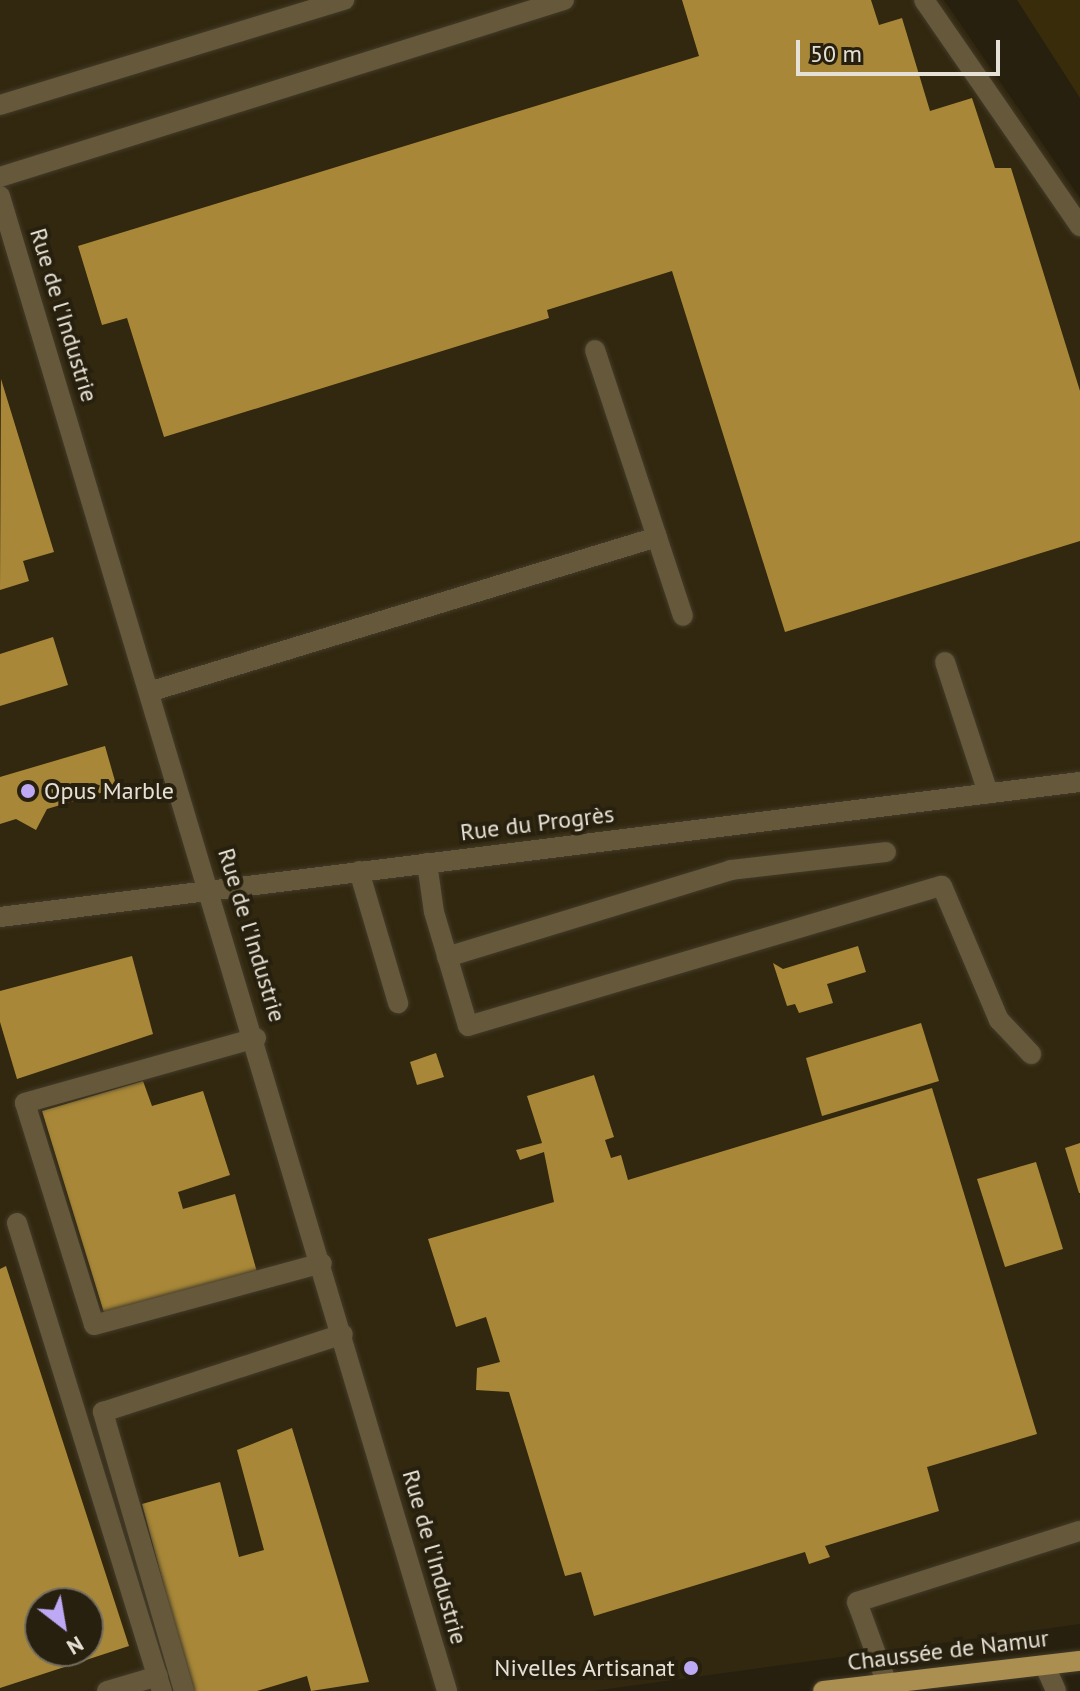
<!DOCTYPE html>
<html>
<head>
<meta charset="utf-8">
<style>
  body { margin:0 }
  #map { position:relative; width:1080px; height:1691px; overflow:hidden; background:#28200e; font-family:"PT Sans",sans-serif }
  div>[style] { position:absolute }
  .built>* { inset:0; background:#32280f }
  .green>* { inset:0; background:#392c0b }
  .building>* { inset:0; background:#a88838 }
  .roads { filter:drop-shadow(0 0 2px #433b2a) drop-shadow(0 0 2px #433b2a) }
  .minor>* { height:20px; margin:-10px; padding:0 10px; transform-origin:10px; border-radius:10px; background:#66593b }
  .major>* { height:20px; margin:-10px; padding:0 10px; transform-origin:10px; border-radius:10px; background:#ab8f50 }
  .dots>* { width:22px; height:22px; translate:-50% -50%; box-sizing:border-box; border:4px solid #28200e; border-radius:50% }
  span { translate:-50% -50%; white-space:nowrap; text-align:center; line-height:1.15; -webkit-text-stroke:8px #28200e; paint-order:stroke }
  .street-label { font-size:24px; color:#e6e1d6 }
  .poi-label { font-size:24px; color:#e6e1d6 }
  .left { translate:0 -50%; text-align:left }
  .right { translate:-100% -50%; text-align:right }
  .north { position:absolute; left:24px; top:1587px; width:80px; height:80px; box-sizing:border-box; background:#28200e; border:2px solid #746d5e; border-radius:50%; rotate:149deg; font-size:22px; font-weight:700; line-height:32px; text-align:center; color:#e6e1d6 }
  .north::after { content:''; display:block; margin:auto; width:28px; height:36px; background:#bea9f5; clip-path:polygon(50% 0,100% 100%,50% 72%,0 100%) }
  .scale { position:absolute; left:796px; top:40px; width:204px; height:36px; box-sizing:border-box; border:4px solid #e6e1d6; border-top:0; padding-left:10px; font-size:24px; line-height:28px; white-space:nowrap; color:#e6e1d6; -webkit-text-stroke:6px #28200e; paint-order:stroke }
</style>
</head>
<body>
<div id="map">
  <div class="built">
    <i style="clip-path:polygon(evenodd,0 0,944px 0,1080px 198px,1080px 1624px,593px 1691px,0 1691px,0 0,40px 1603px,88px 1603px,88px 1651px,40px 1651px,40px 1603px)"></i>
  </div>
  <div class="green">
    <i style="clip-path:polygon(1017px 0,1080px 0,1080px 98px)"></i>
  </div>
  <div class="building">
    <i style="clip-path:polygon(682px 0,871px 0,879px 25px,902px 18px,930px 111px,972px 98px,995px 168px,1011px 168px,1080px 391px,1080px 541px,785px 632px,672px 271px,547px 310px,549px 318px,164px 437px,127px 318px,102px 325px,78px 246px,699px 56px)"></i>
    <i style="clip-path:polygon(1px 379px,54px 552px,23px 561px,29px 581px,0 590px)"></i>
    <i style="clip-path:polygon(53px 637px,68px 685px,0 706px,0 654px)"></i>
    <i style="clip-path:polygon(105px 746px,117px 788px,47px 809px,36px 830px,16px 819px,0 824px,0 777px)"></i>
    <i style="clip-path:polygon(858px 946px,866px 972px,827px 984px,833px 1003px,799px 1013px,795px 1004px,787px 1006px,773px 963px,783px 969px)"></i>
    <i style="clip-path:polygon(132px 956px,153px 1034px,17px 1079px,0 1022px,0 991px)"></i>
    <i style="clip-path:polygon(921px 1023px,939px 1081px,822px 1116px,806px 1058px)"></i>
    <i style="clip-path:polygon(436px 1053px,444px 1077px,417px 1085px,410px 1062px)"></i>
    <i style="clip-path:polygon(594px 1075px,614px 1137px,605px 1140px,611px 1158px,621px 1155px,628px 1180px,932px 1088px,1037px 1434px,927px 1467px,939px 1511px,825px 1546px,830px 1557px,809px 1564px,805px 1552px,594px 1616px,581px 1572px,565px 1576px,509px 1392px,476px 1390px,477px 1368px,500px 1362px,486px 1317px,456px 1327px,428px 1239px,554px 1202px,544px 1152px,520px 1160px,516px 1150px,542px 1143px,527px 1096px)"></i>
    <i style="clip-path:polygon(143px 1081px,152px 1106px,203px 1091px,230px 1175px,178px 1192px,183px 1209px,235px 1194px,257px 1272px,105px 1316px,42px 1111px)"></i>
    <i style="clip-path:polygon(1080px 1143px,1080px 1193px,1079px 1193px,1065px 1148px)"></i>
    <i style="clip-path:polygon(1036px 1162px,1063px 1249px,1005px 1267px,977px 1179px)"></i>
    <i style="clip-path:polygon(evenodd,6px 1266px,129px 1646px,0 1688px,0 1269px,6px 1266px,40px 1603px,88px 1603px,88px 1651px,40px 1651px,40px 1603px)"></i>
    <i style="clip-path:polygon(292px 1428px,369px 1682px,311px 1691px,307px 1676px,257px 1691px,192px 1691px,142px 1504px,220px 1482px,239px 1557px,264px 1550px,237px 1450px)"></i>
  </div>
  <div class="roads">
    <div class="minor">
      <i style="left:924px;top:0;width:275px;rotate:55.4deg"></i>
      <i style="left:0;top:105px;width:360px;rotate:-17deg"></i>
      <i style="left:0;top:177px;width:591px;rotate:-17.42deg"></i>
      <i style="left:0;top:196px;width:1560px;rotate:73.35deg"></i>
      <i style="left:595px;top:350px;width:280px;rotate:71.7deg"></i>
      <i style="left:945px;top:662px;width:138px;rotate:71.8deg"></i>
      <i style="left:152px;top:691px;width:528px;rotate:-16.96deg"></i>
      <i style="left:427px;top:863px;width:49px;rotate:81.9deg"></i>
      <i style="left:434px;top:912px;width:119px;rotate:73.4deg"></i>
      <i style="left:468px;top:1026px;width:494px;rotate:-16.5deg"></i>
      <i style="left:942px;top:886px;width:146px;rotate:67deg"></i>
      <i style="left:999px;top:1020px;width:47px;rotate:46.7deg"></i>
      <i style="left:359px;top:871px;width:138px;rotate:73.5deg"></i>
      <i style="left:0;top:917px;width:1088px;rotate:-7.13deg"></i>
      <i style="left:447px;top:957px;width:297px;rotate:-17deg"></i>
      <i style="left:731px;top:870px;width:156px;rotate:-6.6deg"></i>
      <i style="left:256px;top:1038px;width:240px;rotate:164.3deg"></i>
      <i style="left:25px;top:1103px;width:232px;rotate:72.7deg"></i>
      <i style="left:94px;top:1325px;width:236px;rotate:-15.2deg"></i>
      <i style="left:17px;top:1223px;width:490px;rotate:72.8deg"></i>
      <i style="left:1045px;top:1666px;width:27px;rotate:66deg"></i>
      <i style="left:887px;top:1684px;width:87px;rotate:-110.1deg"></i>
      <i style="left:857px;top:1602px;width:234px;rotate:-17.7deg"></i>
      <i style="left:107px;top:1691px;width:53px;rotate:-16.4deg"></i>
      <i style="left:184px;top:1691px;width:291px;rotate:-106.2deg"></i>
      <i style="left:103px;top:1412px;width:252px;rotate:-18deg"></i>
    </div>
    <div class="major">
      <i style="left:823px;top:1691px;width:259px;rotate:-6.7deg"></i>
    </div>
  </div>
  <div class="dots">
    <i style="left:28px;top:791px;background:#bea9f5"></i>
    <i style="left:691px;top:1668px;background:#bea9f5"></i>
  </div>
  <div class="street-label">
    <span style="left:64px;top:315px;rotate:73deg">Rue de l'Industrie</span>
    <span style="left:537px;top:823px;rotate:-7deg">Rue du Progrès</span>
    <span style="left:252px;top:935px;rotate:73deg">Rue de l'Industrie</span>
    <span style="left:435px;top:1557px;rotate:74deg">Rue de l'Industrie</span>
    <span style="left:948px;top:1650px;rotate:-7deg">Chaussée de Namur</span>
  </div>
  <div class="poi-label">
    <span class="left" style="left:44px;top:791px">Opus Marble</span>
    <span class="right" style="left:675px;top:1668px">Nivelles Artisanat</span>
  </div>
  <div class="north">N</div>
  <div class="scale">50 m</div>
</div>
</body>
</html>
